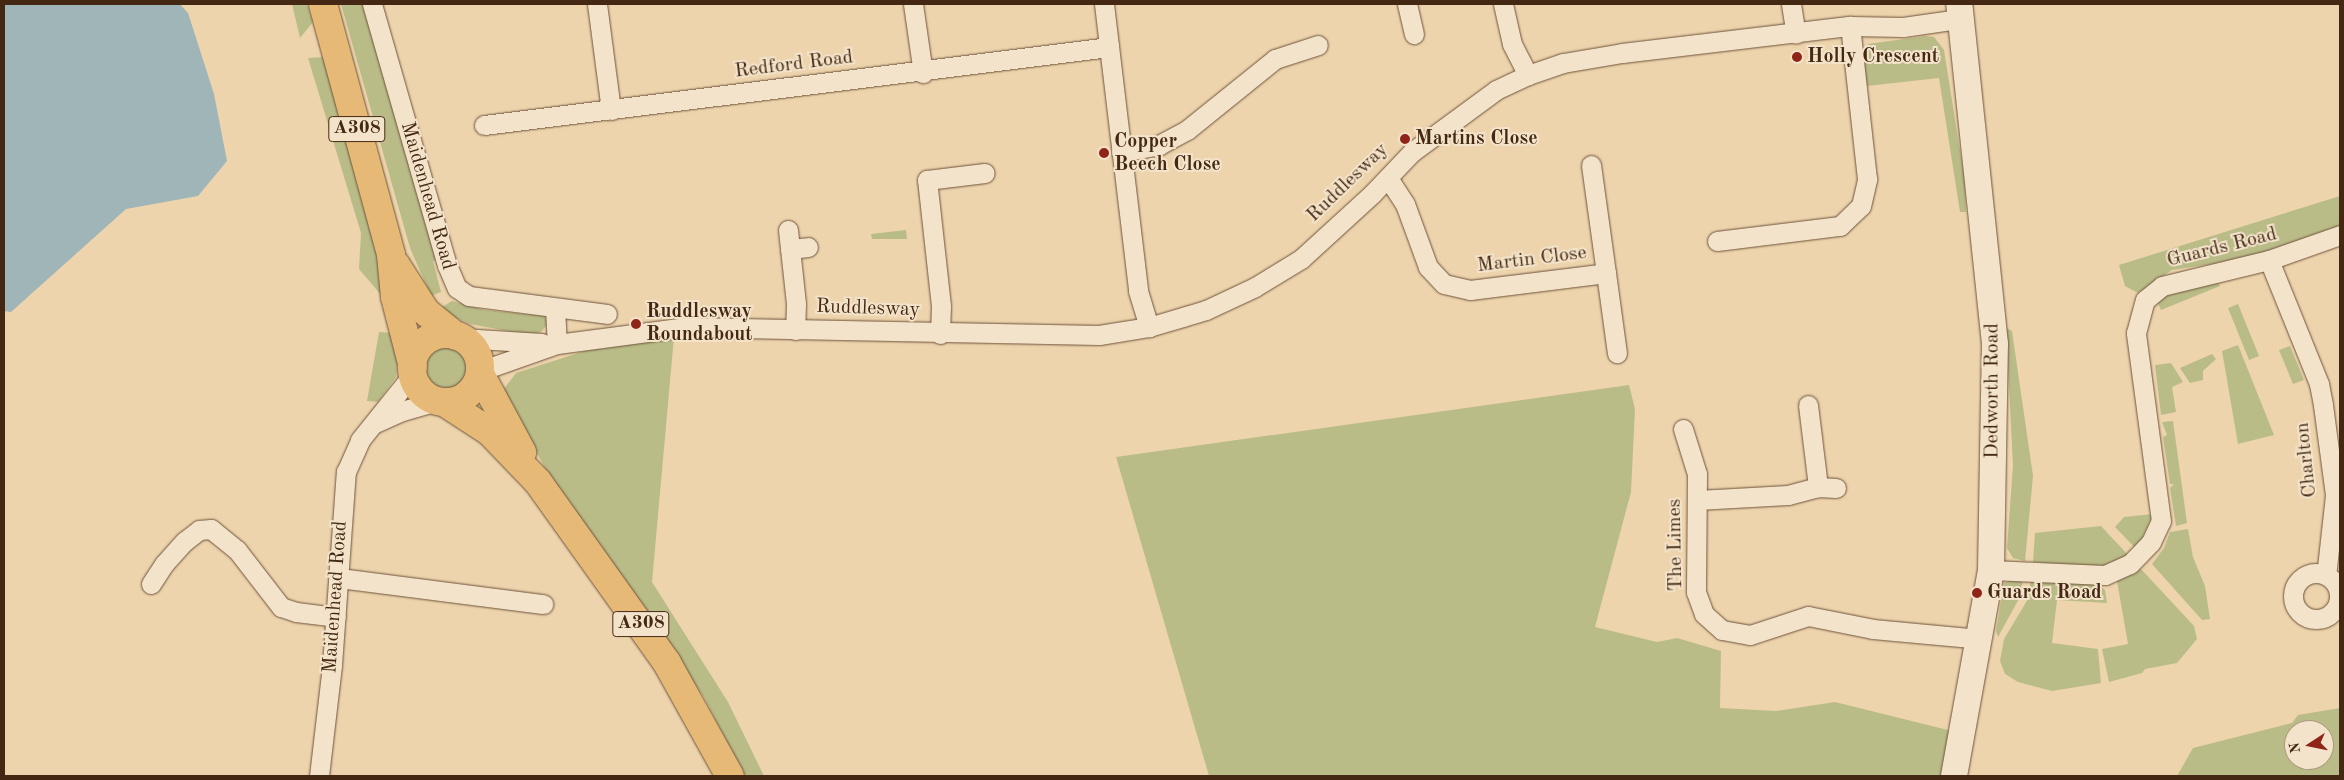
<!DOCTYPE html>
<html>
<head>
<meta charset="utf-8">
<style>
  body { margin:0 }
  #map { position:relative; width:2344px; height:780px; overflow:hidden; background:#edd4ad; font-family:"Old Standard TT",serif }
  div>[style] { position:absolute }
  .green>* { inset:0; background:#babc88 }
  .round { border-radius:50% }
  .water>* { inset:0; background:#9fb5b7 }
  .roads { filter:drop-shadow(0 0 1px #6e533a) drop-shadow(0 0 1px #6e533a) }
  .street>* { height:19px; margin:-9.5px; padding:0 9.5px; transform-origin:9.5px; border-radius:9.5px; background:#f3e3ca }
  .street>.ring { margin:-9.5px; padding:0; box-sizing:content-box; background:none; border:19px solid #f3e3ca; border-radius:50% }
  .secondary>* { height:26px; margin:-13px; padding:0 13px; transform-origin:13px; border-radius:13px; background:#f3e3ca }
  .primary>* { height:28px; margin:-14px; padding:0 14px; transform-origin:14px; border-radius:14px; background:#e6ba76 }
  .primary>.ring { margin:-14px; padding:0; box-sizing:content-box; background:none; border:28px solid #e6ba76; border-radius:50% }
  .dots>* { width:14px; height:14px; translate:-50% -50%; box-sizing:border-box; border:2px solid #f3e3ca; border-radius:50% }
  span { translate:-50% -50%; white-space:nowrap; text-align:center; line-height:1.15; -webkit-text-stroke:4px #f3e3ca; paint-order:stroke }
  .shield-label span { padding:1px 4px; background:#f3e3ca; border:1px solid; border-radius:4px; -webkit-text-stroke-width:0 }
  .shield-label { font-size:19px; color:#442813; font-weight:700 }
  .poi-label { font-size:20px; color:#442813; font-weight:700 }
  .left { translate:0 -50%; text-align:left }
  .street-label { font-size:20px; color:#442813 }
  .frame { position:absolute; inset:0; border:5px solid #442813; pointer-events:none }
  .north { position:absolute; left:2284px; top:720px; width:50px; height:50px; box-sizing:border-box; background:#f3e3ca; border:1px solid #ad9881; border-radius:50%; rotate:259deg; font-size:14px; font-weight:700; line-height:20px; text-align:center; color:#442813 }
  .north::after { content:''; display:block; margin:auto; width:18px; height:22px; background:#8f2418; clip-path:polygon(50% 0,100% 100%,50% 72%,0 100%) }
</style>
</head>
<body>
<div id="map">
  <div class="green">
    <i style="clip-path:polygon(292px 4px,307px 4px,313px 22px,300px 38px)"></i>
    <i style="clip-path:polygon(341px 4px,365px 4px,437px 260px,433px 261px,441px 292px,431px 296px,410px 248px)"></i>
    <i style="clip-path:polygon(1925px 36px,1934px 37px,1944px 50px,1965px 182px,1966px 212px,1960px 212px,1939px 78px,1867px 86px,1863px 58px,1868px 44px)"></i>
    <i style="clip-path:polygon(324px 57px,377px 251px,387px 302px,359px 269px,361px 233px,308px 58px)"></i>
    <i style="clip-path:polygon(2340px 196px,2340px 228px,2260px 257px,2172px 270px,2138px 293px,2125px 286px,2119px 265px)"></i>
    <i style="clip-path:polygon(906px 230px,907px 239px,872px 239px,871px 234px)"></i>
    <i style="clip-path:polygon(2217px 279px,2220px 286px,2161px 310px,2157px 301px,2173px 286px)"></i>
    <i style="clip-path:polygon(452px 301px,485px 310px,545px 316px,547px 325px,541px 332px,528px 335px,470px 324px,437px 310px)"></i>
    <i style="clip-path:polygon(2238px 304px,2259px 356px,2249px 360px,2228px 308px)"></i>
    <i style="clip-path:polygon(2006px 328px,2012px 331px,2033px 476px,2025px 561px,2013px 558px,2007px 548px,2013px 465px)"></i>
    <i style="clip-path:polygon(379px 332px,394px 333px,398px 358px,396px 377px,378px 402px,367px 401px)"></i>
    <i style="clip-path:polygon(674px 337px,652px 582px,728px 702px,764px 776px,744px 776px,704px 697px,545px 468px,503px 390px,516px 373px,625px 338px)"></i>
    <i class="round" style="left:422px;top:344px;width:48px;height:48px"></i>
    <i style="clip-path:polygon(2238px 345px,2274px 435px,2238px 444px,2222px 351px)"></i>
    <i style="clip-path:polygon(2290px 346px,2304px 380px,2293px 384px,2279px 350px)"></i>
    <i style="clip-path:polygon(2212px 354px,2216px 359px,2203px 371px,2203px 380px,2190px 383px,2180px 368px)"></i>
    <i style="clip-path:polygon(2171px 363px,2183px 382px,2172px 387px,2176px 412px,2161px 415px,2155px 365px)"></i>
    <i style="clip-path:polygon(1629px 385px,1635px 409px,1631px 492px,1595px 627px,1657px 642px,1677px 638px,1721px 651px,1720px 708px,1776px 711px,1835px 702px,1952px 731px,1941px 776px,1209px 776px,1116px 457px)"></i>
    <i style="clip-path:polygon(2173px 421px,2187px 523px,2176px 526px,2170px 488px,2174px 484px,2170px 484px,2163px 437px,2167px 435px,2162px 422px)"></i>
    <i style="clip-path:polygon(2153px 514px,2137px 550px,2115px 527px,2124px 517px)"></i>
    <i style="clip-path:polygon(2101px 526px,2129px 556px,2097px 569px,2033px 562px,2035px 533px)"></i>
    <i style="clip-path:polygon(2188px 529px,2193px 557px,2205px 586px,2210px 619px,2202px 620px,2152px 564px,2164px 548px,2170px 532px)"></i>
    <i style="clip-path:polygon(2141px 569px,2194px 626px,2197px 639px,2177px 663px,2145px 669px,2142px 673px,2109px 682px,2102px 649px,2128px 644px,2117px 581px)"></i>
    <i style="clip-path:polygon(2023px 577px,2021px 595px,1998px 637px,1996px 631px,2004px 583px)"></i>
    <i style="clip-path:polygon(2031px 578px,2098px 584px,2105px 590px,2107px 603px,2057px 600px,2052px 643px,2098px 649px,2101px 683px,2052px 691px,2018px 682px,2005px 674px,2000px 661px,2004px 639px,2028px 599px)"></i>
    <i style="clip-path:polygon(evenodd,2340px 708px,2340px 776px,2177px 776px,2193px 748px,2292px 723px,2298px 715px,2340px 708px,2294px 730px,2324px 730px,2324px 760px,2294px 760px,2294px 730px)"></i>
  </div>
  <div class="water">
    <i style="clip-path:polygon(4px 4px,180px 4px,188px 13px,214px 94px,227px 161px,198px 196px,126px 209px,11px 312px,4px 311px)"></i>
  </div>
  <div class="roads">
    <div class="street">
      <i style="left:372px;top:4px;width:272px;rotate:74deg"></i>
      <i style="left:447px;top:265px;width:25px;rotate:67deg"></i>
      <i style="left:457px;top:288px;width:14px;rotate:34deg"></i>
      <i style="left:469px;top:296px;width:139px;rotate:7.4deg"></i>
      <i style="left:597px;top:4px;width:107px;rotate:82.5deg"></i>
      <i style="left:913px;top:4px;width:70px;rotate:81.8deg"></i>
      <i style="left:1104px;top:4px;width:289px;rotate:83.2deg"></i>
      <i style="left:1138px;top:291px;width:38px;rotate:73deg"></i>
      <i style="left:1407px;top:4px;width:31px;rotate:77deg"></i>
      <i style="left:1503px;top:4px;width:41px;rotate:77.3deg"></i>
      <i style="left:1512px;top:44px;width:35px;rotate:63deg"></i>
      <i style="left:1791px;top:4px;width:30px;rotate:81deg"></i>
      <i style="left:484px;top:125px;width:630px;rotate:-7.11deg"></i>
      <i style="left:1121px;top:152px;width:39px;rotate:-10deg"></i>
      <i style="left:1159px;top:145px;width:32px;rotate:-28deg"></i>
      <i style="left:1187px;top:130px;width:113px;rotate:-38.9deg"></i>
      <i style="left:1275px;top:59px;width:45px;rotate:-18deg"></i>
      <i style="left:1591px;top:165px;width:109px;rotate:82.1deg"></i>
      <i style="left:1388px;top:178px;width:31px;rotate:57deg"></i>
      <i style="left:1405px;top:204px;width:67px;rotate:69.9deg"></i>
      <i style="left:1428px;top:267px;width:23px;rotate:47deg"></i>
      <i style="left:1444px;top:284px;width:27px;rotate:13deg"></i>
      <i style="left:1470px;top:290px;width:137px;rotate:-7.1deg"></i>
      <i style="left:1606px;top:273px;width:81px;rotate:82.2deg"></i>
      <i style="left:788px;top:230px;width:74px;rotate:83.8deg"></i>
      <i style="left:796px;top:304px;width:26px;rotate:92deg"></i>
      <i style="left:1717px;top:241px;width:124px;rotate:-7deg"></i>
      <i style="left:1840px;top:226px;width:29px;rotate:-44deg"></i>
      <i style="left:1861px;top:206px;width:28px;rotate:-77deg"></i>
      <i style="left:1867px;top:179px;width:154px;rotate:-96.3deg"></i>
      <i style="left:790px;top:249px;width:18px;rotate:-6deg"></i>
      <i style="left:2269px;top:260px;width:134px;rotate:68deg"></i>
      <i style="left:2319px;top:384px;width:21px;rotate:79deg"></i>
      <i style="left:2323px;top:405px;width:91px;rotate:82.4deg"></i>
      <i style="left:2335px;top:495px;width:81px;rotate:96.3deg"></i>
      <i style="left:555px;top:308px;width:36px;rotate:87deg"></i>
      <i style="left:940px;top:334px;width:28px;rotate:-88deg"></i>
      <i style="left:941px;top:306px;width:127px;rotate:-96.3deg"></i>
      <i style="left:927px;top:180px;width:58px;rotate:-6.9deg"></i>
      <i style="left:461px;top:338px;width:81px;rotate:3.5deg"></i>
      <i style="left:480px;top:371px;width:82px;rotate:-19.3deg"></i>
      <i style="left:557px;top:344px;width:131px;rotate:-7.5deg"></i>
      <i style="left:687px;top:327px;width:412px;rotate:1.1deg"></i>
      <i style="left:1099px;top:335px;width:51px;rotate:-9.1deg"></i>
      <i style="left:1149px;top:327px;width:59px;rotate:-16.6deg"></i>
      <i style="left:1206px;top:310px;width:54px;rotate:-25.1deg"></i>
      <i style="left:1255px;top:287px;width:54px;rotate:-31.3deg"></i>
      <i style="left:1301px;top:259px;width:96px;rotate:-42.5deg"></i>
      <i style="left:1372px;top:194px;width:58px;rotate:-46.4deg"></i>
      <i style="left:1412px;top:152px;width:104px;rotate:-36.4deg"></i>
      <i style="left:1496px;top:90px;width:35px;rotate:-25deg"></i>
      <i style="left:1528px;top:75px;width:37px;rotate:-19deg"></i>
      <i style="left:1563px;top:63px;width:60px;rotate:-9.6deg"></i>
      <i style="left:1622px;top:53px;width:230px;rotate:-6.8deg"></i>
      <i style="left:1850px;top:26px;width:53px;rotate:1.1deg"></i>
      <i style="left:1903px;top:27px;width:57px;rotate:-8.1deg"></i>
      <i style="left:1808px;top:405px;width:83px;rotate:83deg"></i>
      <i style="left:375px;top:423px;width:30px;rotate:-24deg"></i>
      <i style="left:402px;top:411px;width:37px;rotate:-16deg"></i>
      <i style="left:1683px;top:429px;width:47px;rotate:72.7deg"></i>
      <i style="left:1697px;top:474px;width:118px;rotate:90.5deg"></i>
      <i style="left:1696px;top:592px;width:23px;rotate:70deg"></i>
      <i style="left:1704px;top:614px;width:24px;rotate:42deg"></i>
      <i style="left:1722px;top:630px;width:28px;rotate:10deg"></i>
      <i style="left:1750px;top:635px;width:61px;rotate:-18.1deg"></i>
      <i style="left:1808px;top:616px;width:66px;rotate:11.3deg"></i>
      <i style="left:1873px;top:629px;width:107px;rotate:5.3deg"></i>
      <i style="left:1697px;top:500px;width:91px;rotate:-3.1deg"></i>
      <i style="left:1788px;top:495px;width:31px;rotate:-15deg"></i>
      <i style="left:1818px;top:487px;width:18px;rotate:3deg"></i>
      <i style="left:1991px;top:570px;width:114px;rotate:2.5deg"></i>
      <i style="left:2105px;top:575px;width:27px;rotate:-24deg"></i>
      <i style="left:2130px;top:564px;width:30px;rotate:-46deg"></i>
      <i style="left:2151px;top:542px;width:23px;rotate:-65deg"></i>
      <i style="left:2161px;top:521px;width:190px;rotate:-97.6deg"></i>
      <i style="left:2136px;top:333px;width:34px;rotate:-75deg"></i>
      <i style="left:2145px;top:300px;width:22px;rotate:-39deg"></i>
      <i style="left:2162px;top:286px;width:110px;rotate:-13.7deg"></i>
      <i style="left:2269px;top:260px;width:75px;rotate:-19.4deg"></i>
      <i class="ring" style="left:2293px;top:573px;width:27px;height:27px"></i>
      <i style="left:339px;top:578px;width:206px;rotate:7.3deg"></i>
      <i style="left:151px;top:584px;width:24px;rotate:-57deg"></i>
      <i style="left:164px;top:564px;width:31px;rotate:-48deg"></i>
      <i style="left:185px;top:541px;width:18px;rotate:-38deg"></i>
      <i style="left:199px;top:530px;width:12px;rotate:-5deg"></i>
      <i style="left:211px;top:529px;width:33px;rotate:39deg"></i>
      <i style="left:237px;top:550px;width:72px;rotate:52.3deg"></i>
      <i style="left:281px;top:607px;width:16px;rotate:18deg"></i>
      <i style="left:296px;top:612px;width:40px;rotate:7.1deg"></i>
      <i style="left:319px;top:776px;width:112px;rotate:-83.3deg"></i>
      <i style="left:332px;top:665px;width:194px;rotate:-85.9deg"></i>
      <i style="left:346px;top:472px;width:35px;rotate:-66deg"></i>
      <i style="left:360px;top:440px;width:85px;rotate:-51.2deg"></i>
    </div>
    <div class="secondary">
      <i style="left:1954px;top:776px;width:209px;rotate:-79.8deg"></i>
      <i style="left:1991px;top:570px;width:226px;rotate:-89deg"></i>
      <i style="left:1995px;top:344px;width:342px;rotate:-96deg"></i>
    </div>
    <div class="primary">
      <i style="left:323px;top:4px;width:260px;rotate:74.8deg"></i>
      <i style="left:391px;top:255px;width:42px;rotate:84.6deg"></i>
      <i style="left:395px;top:297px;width:72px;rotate:75.6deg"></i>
      <i style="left:396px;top:265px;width:56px;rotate:57.4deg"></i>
      <i style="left:426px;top:312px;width:38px;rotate:39deg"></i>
      <i class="ring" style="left:412px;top:334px;width:40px;height:40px"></i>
      <i style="left:480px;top:374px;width:89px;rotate:61.7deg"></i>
      <i style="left:444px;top:402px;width:55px;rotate:33.1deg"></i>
      <i style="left:490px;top:432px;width:69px;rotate:46.2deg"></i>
      <i style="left:538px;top:482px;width:222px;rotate:54.5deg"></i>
      <i style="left:667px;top:663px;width:129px;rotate:60.9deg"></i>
    </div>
  </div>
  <div class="dots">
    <i style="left:1797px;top:57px;background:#8f2418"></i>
    <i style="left:1405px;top:139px;background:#8f2418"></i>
    <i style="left:1104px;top:153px;background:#8f2418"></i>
    <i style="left:636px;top:324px;background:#8f2418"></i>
    <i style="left:1977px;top:593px;background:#8f2418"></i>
  </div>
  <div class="shield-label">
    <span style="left:357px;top:129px">A308</span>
    <span style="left:641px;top:624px">A308</span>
  </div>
  <div class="poi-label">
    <span class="left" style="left:1807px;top:57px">Holly Crescent</span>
    <span class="left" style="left:1415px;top:139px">Martins Close</span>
    <span class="left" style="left:1114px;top:154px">Copper<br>Beech Close</span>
    <span class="left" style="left:646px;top:324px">Ruddlesway<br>Roundabout</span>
    <span class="left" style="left:1987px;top:593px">Guards Road</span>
  </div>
  <div class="street-label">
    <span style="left:794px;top:65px;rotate:-7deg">Redford Road</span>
    <span style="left:1348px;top:183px;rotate:-44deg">Ruddlesway</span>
    <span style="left:427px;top:196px;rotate:74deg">Maidenhead Road</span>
    <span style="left:2222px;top:248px;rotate:-14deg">Guards Road</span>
    <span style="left:1532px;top:260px;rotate:-7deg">Martin Close</span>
    <span style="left:868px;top:309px;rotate:2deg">Ruddlesway</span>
    <span style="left:1993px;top:391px;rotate:-90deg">Dedworth Road</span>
    <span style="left:2307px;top:460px;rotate:-96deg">Charlton</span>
    <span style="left:1676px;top:545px;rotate:-91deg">The Limes</span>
    <span style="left:336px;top:597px;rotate:-86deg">Maidenhead Road</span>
  </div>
  <div class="frame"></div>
  <div class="north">N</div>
</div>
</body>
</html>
